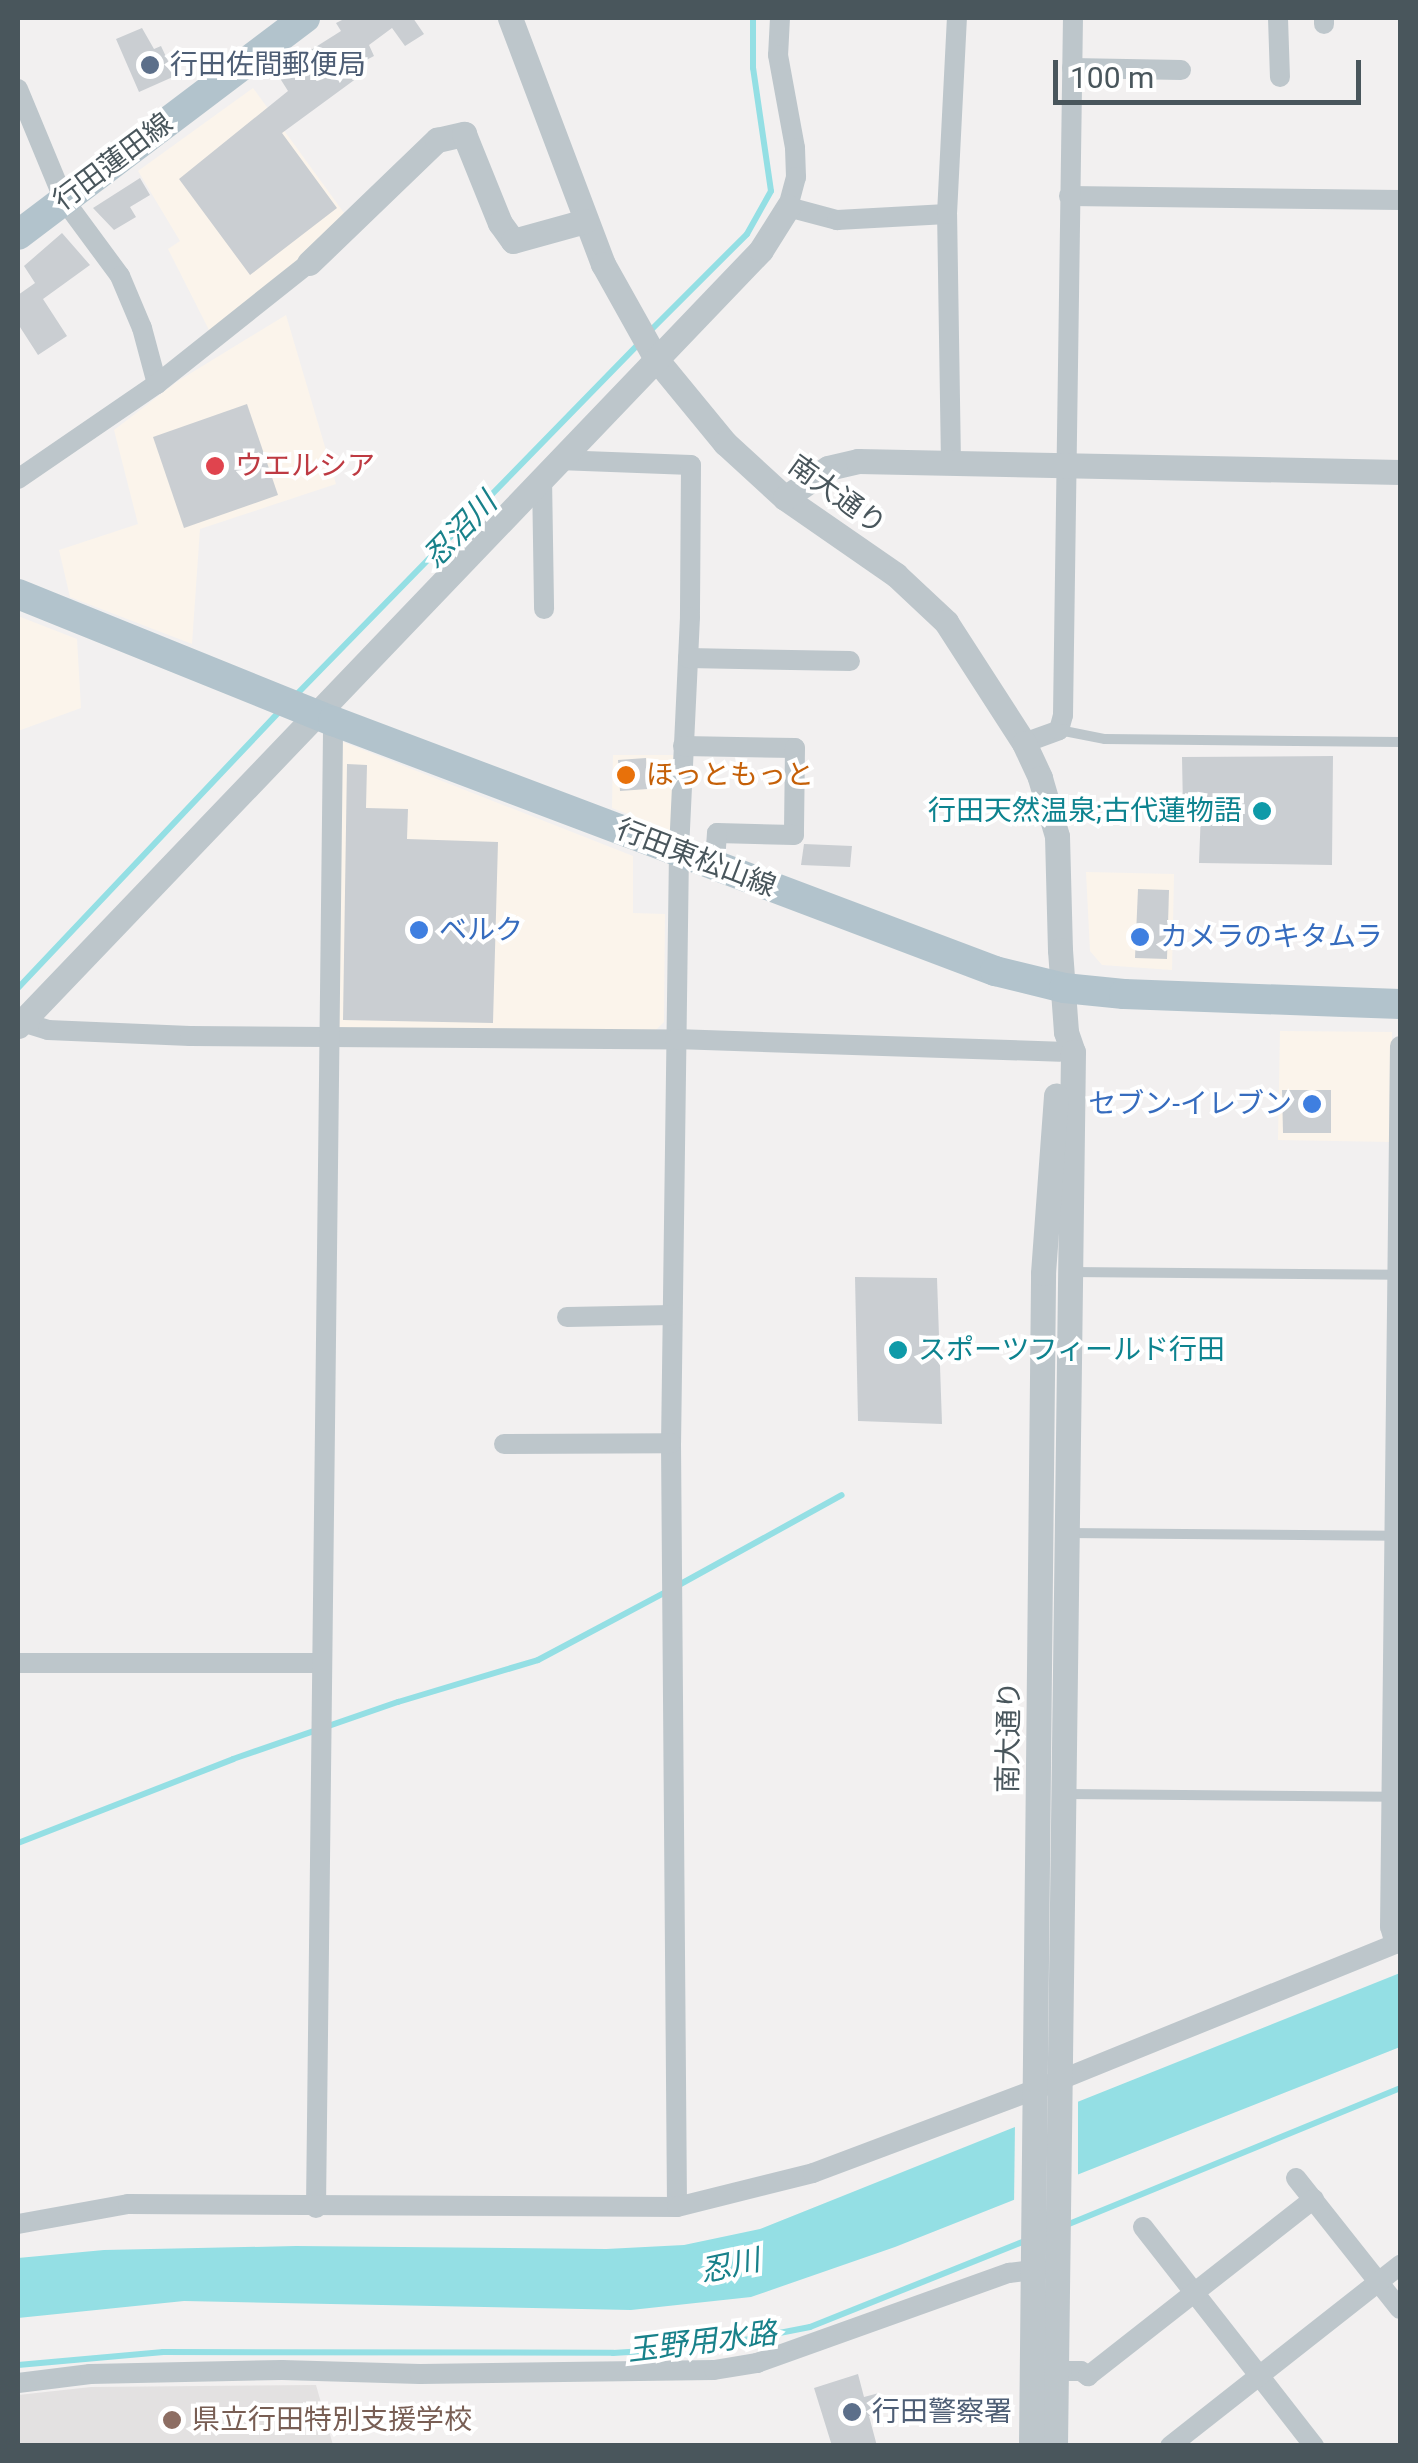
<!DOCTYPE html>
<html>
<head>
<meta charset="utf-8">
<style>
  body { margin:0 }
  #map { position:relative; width:1418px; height:2463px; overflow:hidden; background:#f2f0f0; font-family:Roboto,"Noto Sans JP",sans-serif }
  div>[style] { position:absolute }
  .commercial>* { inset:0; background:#fbf4eb }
  .education>* { inset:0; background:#e3e1e1 }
  .water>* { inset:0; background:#94dfe4 }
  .pier>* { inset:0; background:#f2f0f0 }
  .stream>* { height:6px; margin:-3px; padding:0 3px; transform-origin:3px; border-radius:3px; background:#94dfe4 }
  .building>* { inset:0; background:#caced2 }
  .service>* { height:10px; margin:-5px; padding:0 5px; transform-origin:5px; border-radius:5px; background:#bdc6cb }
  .minor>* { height:20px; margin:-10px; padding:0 10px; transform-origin:10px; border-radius:10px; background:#bdc6cb }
  .tertiary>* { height:25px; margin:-12.5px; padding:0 12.5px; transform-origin:12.5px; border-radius:12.5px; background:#bdc6cb }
  .primary>* { height:30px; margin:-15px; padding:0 15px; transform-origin:15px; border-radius:15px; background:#b2c3cc }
  .dots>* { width:28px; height:28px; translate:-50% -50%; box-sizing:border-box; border:5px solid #fff; border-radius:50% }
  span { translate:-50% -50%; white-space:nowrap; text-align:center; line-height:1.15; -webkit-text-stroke:8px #fff; paint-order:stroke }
  .service-label { font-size:28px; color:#4e5e75 }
  .left { translate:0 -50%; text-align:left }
  .street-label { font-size:28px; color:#49565c }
  .health-label { font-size:28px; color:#be3a42 }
  .food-label { font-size:28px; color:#c56008 }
  .culture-label { font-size:28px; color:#0d838f }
  .right { translate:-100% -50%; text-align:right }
  .shop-label { font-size:28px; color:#366cbe }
  .education-label { font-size:28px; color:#785e54 }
  .water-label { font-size:30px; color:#18818a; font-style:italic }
  .frame { position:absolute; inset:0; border:20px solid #49565c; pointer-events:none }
  .scale { position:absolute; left:1053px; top:60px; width:308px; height:45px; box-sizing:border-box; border:5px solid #49565c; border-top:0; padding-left:12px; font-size:30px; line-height:35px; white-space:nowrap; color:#49565c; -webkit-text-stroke:8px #fff; paint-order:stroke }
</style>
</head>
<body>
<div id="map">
  <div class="commercial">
    <i style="clip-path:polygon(253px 88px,347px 217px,304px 260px,211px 334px,168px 249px,180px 241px,138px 171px)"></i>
    <i style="clip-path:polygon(286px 315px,336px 484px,200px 529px,192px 644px,70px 597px,59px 550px,138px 524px,114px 430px,178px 381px)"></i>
    <i style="clip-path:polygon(18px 616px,77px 639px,81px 708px,18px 731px)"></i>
    <i style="clip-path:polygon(343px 742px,633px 856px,633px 913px,665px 914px,664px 1022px,656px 1030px,340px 1028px,332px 1021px)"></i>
    <i style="clip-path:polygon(613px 755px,673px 755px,671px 831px,612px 808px)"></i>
    <i style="clip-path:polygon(1086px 872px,1174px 874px,1172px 970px,1102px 965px,1090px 951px)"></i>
    <i style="clip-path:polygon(1280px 1031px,1392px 1032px,1392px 1142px,1278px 1140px)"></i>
  </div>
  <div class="education">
    <i style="clip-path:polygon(316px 2385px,333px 2445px,18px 2445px,18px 2395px,91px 2387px)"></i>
  </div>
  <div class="water">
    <i style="clip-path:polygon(1400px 1973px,1400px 2047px,895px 2247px,751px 2297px,631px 2310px,184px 2301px,18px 2318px,18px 2258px,104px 2250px,296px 2246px,606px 2249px,684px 2245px,760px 2229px)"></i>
  </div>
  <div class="pier">
    <i style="clip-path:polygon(1078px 2098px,1078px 2181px,1014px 2206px,1015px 2123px)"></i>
  </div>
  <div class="stream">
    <i style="left:648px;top:333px;width:140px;rotate:-45deg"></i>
    <i style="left:747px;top:234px;width:49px;rotate:-60.8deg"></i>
    <i style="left:771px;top:191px;width:124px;rotate:-98.3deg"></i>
    <i style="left:753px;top:68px;width:50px;rotate:-90deg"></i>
    <i style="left:296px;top:695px;width:493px;rotate:-45.7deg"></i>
    <i style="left:18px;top:988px;width:381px;rotate:-46.6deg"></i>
    <i style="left:677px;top:1586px;width:188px;rotate:-28.9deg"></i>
    <i style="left:18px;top:1843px;width:231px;rotate:-21.3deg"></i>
    <i style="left:233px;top:1759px;width:175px;rotate:-19.1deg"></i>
    <i style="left:398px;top:1702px;width:146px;rotate:-16.7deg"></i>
    <i style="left:538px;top:1660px;width:145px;rotate:-28deg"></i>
    <i style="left:1064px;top:2226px;width:363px;rotate:-22.3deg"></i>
    <i style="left:18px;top:2365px;width:146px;rotate:-5.1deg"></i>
    <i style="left:163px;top:2352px;width:450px;rotate:0.1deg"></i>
    <i style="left:613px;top:2353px;width:95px;rotate:-3.6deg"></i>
    <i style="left:708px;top:2347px;width:104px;rotate:-11.1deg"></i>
    <i style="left:810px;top:2327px;width:232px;rotate:-21.8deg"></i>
  </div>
  <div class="building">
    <i style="clip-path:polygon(346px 18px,413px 18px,424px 34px,405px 46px,392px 28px,369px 45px,374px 56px,351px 68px,357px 78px,282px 133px,337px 208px,250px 275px,179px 179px,288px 91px,276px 72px,341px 31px,336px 23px)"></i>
    <i style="clip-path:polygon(142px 28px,154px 49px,161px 46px,175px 76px,139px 92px,116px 39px)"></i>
    <i style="clip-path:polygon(140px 178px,150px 195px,130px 207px,136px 217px,114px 230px,93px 208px)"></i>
    <i style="clip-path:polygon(62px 233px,90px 265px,43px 299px,67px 336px,38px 355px,18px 324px,18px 295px,35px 283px,24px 266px)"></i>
    <i style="clip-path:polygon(247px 404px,278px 495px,184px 528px,153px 437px)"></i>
    <i style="clip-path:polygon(1333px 756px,1332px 865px,1199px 863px,1201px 811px,1183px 810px,1182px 757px)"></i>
    <i style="clip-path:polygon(646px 758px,648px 789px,620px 791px,618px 760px)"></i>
    <i style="clip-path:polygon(347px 764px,367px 765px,366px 808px,408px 809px,407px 839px,498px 842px,493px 1023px,343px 1020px)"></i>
    <i style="clip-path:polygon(804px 844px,852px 846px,850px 867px,801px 865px)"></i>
    <i style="clip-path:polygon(1138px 889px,1169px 890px,1167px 959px,1135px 958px)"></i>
    <i style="clip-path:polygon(1282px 1090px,1331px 1090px,1331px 1133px,1283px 1133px)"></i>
    <i style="clip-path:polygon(855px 1277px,937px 1278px,942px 1424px,858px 1421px)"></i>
    <i style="clip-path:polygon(858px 2374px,864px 2397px,879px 2393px,885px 2411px,869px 2416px,877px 2446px,832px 2446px,814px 2388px)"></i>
  </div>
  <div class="service">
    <i style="left:1059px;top:730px;width:47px;rotate:11.1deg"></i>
    <i style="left:1105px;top:739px;width:295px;rotate:0.6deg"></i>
    <i style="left:1069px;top:1272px;width:328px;rotate:0.5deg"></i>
    <i style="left:1067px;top:1533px;width:328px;rotate:0.5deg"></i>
    <i style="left:1064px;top:1794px;width:327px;rotate:0.5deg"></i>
  </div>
  <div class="minor">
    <i style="left:780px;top:18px;width:37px;rotate:93deg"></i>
    <i style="left:778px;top:55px;width:95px;rotate:79.6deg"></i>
    <i style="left:795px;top:148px;width:29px;rotate:88deg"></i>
    <i style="left:796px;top:177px;width:31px;rotate:105deg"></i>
    <i style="left:788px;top:207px;width:51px;rotate:14.9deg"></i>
    <i style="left:837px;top:220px;width:110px;rotate:-3.1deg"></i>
    <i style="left:1278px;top:18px;width:59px;rotate:88.1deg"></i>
    <i style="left:1324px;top:18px;width:6px;rotate:90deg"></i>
    <i style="left:1072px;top:68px;width:109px;rotate:1.1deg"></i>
    <i style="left:18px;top:89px;width:120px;rotate:67.5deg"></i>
    <i style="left:64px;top:200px;width:94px;rotate:53.6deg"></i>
    <i style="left:120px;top:276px;width:56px;rotate:67.1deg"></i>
    <i style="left:142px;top:328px;width:58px;rotate:75deg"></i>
    <i style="left:1069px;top:196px;width:331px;rotate:0.7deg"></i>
    <i style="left:558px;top:460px;width:133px;rotate:2.2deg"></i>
    <i style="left:691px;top:465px;width:152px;rotate:90.4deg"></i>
    <i style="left:690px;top:617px;width:234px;rotate:92.7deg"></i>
    <i style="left:679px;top:851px;width:592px;rotate:90.77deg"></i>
    <i style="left:671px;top:1443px;width:764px;rotate:89.55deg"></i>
    <i style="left:951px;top:464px;width:250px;rotate:-90.9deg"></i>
    <i style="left:947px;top:214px;width:196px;rotate:-87.1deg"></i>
    <i style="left:542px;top:477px;width:132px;rotate:89.1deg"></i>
    <i style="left:18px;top:479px;width:168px;rotate:-34.4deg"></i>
    <i style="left:157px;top:384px;width:194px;rotate:-38.5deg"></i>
    <i style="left:688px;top:658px;width:162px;rotate:1.1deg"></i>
    <i style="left:1024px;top:743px;width:37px;rotate:-20deg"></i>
    <i style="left:1059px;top:730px;width:16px;rotate:-75deg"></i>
    <i style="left:1063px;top:715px;width:697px;rotate:-89.18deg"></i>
    <i style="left:683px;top:746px;width:112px;rotate:1deg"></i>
    <i style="left:795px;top:748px;width:87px;rotate:90.7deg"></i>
    <i style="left:794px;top:835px;width:77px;rotate:-178.5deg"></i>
    <i style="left:717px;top:833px;width:32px;rotate:94deg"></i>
    <i style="left:22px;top:1022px;width:27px;rotate:17deg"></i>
    <i style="left:48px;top:1030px;width:142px;rotate:2.4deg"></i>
    <i style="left:190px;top:1036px;width:485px;rotate:0.4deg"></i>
    <i style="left:675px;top:1039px;width:385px;rotate:1.9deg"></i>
    <i style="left:567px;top:1317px;width:105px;rotate:-1.1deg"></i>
    <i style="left:504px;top:1444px;width:167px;rotate:-0.3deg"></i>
    <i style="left:18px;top:1663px;width:303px"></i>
    <i style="left:1395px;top:1944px;width:18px;rotate:-106deg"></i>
    <i style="left:1390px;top:1927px;width:881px;rotate:-89.35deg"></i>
    <i style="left:1296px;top:2178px;width:167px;rotate:51.6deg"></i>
    <i style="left:316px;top:2208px;width:1487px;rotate:-89.34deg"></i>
    <i style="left:18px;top:2224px;width:112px;rotate:-10.3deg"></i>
    <i style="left:128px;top:2204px;width:549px;rotate:0.31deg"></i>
    <i style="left:677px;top:2207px;width:140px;rotate:-14deg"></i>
    <i style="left:813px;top:2173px;width:264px;rotate:-20.6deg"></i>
    <i style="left:1060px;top:2080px;width:367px;rotate:-22.1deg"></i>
    <i style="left:1143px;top:2227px;width:278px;rotate:52deg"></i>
    <i style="left:1056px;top:2371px;width:25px"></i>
    <i style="left:1081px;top:2371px;width:9px;rotate:36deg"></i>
    <i style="left:1088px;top:2376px;width:287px;rotate:-38.1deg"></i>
    <i style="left:18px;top:2383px;width:73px;rotate:-7.1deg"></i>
    <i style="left:90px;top:2374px;width:192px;rotate:-1.2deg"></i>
    <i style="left:282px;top:2370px;width:138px;rotate:1.7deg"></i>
    <i style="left:420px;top:2374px;width:294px;rotate:-0.8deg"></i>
    <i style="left:714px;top:2370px;width:44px;rotate:-9.2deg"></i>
    <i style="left:757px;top:2363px;width:268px;rotate:-19.7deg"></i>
    <i style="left:1009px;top:2273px;width:39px;rotate:-7deg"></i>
    <i style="left:1170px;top:2446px;width:293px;rotate:-38.2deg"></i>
  </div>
  <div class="tertiary">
    <i style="left:510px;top:18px;width:263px;rotate:69.3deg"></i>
    <i style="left:603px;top:264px;width:109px;rotate:60.8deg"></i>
    <i style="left:656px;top:359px;width:109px;rotate:50.6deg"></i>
    <i style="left:725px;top:443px;width:81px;rotate:42.5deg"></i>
    <i style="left:785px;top:498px;width:135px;rotate:34.7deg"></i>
    <i style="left:896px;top:575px;width:69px;rotate:43.2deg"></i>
    <i style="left:946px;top:622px;width:144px;rotate:57.2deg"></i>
    <i style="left:1024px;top:743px;width:38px;rotate:65deg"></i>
    <i style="left:1040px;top:778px;width:60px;rotate:73.7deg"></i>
    <i style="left:1057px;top:836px;width:114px;rotate:88.5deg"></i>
    <i style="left:1060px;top:950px;width:82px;rotate:85.8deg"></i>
    <i style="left:1066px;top:1032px;width:21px;rotate:71deg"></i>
    <i style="left:1073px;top:1052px;width:1394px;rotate:90.74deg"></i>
    <i style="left:309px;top:263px;width:178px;rotate:-43.9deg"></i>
    <i style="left:437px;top:140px;width:28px;rotate:-13deg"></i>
    <i style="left:464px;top:134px;width:96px;rotate:68deg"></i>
    <i style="left:500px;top:223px;width:22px;rotate:54deg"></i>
    <i style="left:513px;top:241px;width:75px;rotate:-15.5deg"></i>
    <i style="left:785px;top:498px;width:52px;rotate:-34.9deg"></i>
    <i style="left:828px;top:468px;width:31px;rotate:-13deg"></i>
    <i style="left:858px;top:461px;width:542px;rotate:1.16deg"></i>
    <i style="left:18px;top:1026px;width:1074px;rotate:-46.24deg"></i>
    <i style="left:761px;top:250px;width:51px;rotate:-57.9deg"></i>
    <i style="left:1031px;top:2446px;width:1173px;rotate:-89.41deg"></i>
    <i style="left:1043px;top:1273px;width:178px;rotate:-85.8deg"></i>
  </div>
  <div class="primary">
    <i style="left:18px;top:235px;width:360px;rotate:-37.1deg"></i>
    <i style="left:18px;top:594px;width:340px;rotate:22deg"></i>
    <i style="left:333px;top:721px;width:708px;rotate:20.69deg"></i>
    <i style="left:995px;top:971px;width:71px;rotate:13.8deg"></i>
    <i style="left:1064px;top:988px;width:60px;rotate:5.7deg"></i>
    <i style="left:1124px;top:994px;width:276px;rotate:2.1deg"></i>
  </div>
  <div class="dots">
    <i style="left:150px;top:65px;background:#5c6f8a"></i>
    <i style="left:215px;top:466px;background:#e0444e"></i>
    <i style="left:626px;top:775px;background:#e8710a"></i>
    <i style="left:1262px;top:811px;background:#0f9aa8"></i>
    <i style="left:419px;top:930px;background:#3f7fe0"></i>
    <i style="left:1140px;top:937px;background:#3f7fe0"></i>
    <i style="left:1312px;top:1104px;background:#3f7fe0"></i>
    <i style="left:898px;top:1350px;background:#0f9aa8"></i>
    <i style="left:852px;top:2412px;background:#5c6f8a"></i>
    <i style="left:172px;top:2420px;background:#8d6e63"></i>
  </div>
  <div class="service-label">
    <span class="left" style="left:170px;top:65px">行田佐間郵便局</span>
    <span class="left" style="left:872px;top:2412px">行田警察署</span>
  </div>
  <div class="street-label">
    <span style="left:113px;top:162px;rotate:-37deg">行田蓮田線</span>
    <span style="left:837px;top:495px;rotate:36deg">南大通り</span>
    <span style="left:696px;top:858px;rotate:21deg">行田東松山線</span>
    <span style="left:1009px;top:1737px;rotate:-89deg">南大通り</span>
  </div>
  <div class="health-label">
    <span class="left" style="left:235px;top:466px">ウエルシア</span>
  </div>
  <div class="food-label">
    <span class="left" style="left:646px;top:775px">ほっともっと</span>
  </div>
  <div class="culture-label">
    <span class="right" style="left:1242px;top:811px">行田天然温泉;古代蓮物語</span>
    <span class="left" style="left:918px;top:1350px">スポーツフィールド行田</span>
  </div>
  <div class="shop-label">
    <span class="left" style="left:439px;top:930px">ベルク</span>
    <span class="left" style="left:1160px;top:937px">カメラのキタムラ</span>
    <span class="right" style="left:1292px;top:1104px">セブン-イレブン</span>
  </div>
  <div class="education-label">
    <span class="left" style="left:192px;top:2420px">県立行田特別支援学校</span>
  </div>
  <div class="water-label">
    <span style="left:460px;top:530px;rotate:-46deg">忍沼川</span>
    <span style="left:730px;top:2266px;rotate:-12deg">忍川</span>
    <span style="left:702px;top:2342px;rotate:-7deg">玉野用水路</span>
  </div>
  <div class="frame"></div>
  <div class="scale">100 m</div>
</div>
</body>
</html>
